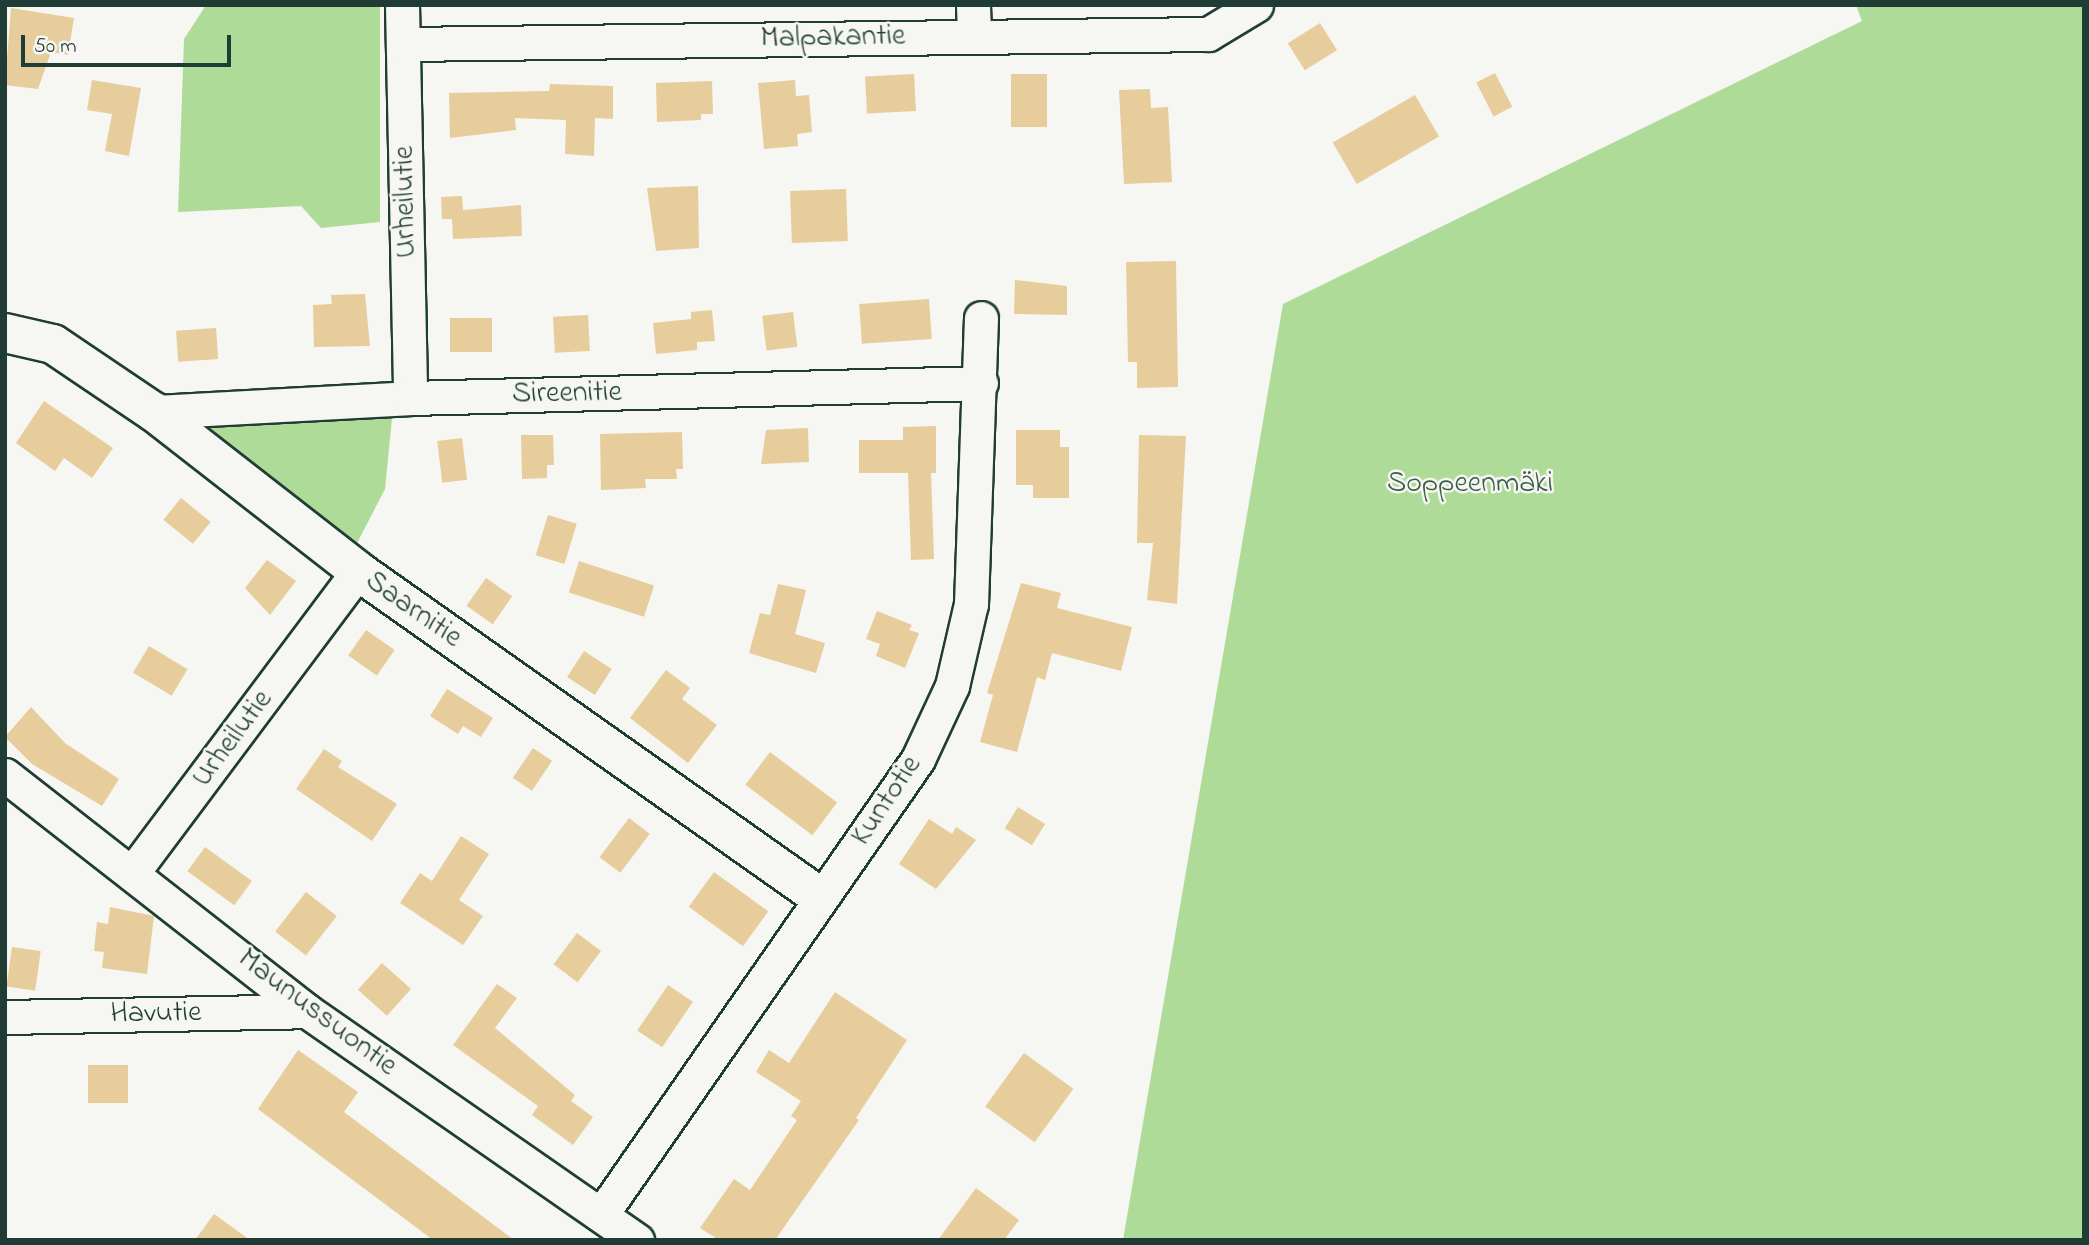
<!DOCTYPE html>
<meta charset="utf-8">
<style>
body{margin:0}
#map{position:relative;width:2089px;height:1245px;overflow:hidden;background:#f6f6f2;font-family:"Indie Flower",sans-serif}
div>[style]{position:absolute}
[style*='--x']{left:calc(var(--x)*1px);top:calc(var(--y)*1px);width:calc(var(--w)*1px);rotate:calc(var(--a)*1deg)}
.green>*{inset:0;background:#afdb99}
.building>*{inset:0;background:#e7cd9c;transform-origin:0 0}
.roads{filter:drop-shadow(2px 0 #1f3d34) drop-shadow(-2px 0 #1f3d34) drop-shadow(0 2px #1f3d34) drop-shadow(0 -2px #1f3d34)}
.street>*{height:33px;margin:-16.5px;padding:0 16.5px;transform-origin:16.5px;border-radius:16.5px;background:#f6f6f2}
.secondary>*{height:38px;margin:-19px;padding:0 19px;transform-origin:19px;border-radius:19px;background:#f6f6f2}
span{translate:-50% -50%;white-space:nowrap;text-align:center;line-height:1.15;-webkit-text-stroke:5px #f6f6f2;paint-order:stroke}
.street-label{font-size:30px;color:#1f3d34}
.park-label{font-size:30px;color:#3c5d48}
.frame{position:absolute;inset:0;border:7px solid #1f3d34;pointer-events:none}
.scale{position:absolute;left:21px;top:35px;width:210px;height:32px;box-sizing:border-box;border:4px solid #1f3d34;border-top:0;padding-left:9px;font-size:21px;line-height:24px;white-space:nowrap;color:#1f3d34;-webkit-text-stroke:5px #f6f6f2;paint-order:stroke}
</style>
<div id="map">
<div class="green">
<div style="clip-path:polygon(206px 5px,380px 5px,380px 222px,321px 228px,301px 206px,178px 212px,184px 39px)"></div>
<div style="clip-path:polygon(1856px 5px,2084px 5px,2084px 1240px,1123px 1240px,1283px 304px,1862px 21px)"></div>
<div style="clip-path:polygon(392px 418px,385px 489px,354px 549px,173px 426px)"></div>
</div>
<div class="building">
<div style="clip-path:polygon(11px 8px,74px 18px,68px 55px,51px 52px,38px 89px,5px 85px)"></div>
<div style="left:1320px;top:23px;width:32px;height:38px;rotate:58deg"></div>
<div style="left:1495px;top:73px;width:38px;height:21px;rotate:63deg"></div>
<div style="left:914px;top:74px;width:37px;height:49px;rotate:87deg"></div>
<div style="left:1011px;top:74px;width:36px;height:53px"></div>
<div style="clip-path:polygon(92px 80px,141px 88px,129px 156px,105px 151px,112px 114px,87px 110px)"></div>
<div style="clip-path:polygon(795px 80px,796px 96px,809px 95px,812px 132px,797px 134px,798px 146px,764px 149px,758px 83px)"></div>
<div style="clip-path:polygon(712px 81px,713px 114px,701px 114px,701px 120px,657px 122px,656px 83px)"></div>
<div style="clip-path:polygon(550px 84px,613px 86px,613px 119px,595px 118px,594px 156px,565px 154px,566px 120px,515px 118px,516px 130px,450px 138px,449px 93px,549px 91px)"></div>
<div style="clip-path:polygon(1150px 89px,1151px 108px,1168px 107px,1172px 182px,1124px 184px,1119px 90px)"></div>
<div style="left:1415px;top:95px;width:48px;height:95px;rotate:60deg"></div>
<div style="clip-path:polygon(698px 186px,699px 248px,656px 251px,647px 188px)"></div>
<div style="left:846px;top:189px;width:52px;height:56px;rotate:88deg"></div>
<div style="clip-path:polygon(462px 196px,463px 210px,521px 205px,522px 236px,453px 239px,452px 219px,442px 219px,441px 197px)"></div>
<div style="clip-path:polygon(1176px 261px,1178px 387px,1137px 388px,1137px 362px,1128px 362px,1126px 262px)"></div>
<div style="clip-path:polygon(1015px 280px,1067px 286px,1067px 315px,1014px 314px)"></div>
<div style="clip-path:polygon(365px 294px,370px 346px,314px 347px,313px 305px,332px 304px,331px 295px)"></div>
<div style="left:929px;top:299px;width:40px;height:70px;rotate:86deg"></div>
<div style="clip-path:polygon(712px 310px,715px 341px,697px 342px,697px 350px,656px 354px,653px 323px,691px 319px,691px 312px)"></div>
<div style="left:793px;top:312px;width:35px;height:31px;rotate:83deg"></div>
<div style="left:588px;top:315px;width:36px;height:35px;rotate:87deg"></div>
<div style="left:450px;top:318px;width:42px;height:34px"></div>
<div style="left:216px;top:328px;width:31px;height:40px;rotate:86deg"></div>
<div style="clip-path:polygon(44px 401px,113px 448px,92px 478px,64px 458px,55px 471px,16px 443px)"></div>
<div style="clip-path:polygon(936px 426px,936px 473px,931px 473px,934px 559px,911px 560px,908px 473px,859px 473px,859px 440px,903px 440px,903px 427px)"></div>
<div style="clip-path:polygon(808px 428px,809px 462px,761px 464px,766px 430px)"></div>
<div style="clip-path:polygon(1016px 430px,1060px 430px,1060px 447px,1069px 447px,1069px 498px,1033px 498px,1033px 485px,1016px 485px)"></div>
<div style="clip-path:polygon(682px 432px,683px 469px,676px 469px,677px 479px,645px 479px,646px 488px,601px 490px,600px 434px)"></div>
<div style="clip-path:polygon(521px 435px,553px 435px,554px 465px,547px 465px,547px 478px,522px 479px)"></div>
<div style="clip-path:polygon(1139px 435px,1186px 436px,1177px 604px,1147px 600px,1153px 543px,1137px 543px)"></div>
<div style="left:462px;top:438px;width:42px;height:25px;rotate:83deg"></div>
<div style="left:181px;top:498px;width:38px;height:28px;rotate:39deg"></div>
<div style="left:548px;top:515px;width:30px;height:42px;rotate:17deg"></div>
<div style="clip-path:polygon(267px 560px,296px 581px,270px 615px,245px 588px)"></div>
<div style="left:579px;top:561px;width:79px;height:33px;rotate:18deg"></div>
<div style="left:486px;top:578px;width:32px;height:34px;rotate:35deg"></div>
<div style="clip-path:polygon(1021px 583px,1061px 593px,1057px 608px,1132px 627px,1121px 671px,1052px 653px,1045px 680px,1037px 677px,1017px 752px,980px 742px,993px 695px,987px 693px)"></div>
<div style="clip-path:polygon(778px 584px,806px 590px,795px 634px,825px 643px,816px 673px,749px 653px,760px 613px,770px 615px)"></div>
<div style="clip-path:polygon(877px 611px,912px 625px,909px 630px,919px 633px,905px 668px,876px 656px,880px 644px,866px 639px)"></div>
<div style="left:366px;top:630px;width:35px;height:31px;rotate:35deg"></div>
<div style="left:149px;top:646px;width:45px;height:31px;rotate:31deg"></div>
<div style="left:584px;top:651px;width:33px;height:31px;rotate:33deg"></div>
<div style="clip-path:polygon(666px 670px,690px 688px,682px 699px,717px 725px,688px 763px,630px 718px)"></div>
<div style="clip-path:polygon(447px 689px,493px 718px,481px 737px,463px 726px,458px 734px,430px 716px)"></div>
<div style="clip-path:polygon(31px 707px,65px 743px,119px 779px,102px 806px,32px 764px,5px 737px)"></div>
<div style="left:533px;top:748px;width:23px;height:36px;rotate:34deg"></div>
<div style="clip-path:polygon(324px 749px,342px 761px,338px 767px,397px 804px,372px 841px,296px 789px)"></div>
<div style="left:770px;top:752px;width:84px;height:41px;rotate:37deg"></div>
<div style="left:1018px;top:807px;width:32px;height:25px;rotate:32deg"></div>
<div style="left:629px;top:818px;width:26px;height:49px;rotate:37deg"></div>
<div style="clip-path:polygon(929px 819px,952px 834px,956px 827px,976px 840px,936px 889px,899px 864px)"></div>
<div style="clip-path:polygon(461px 836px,489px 854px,459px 900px,483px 916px,463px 945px,400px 903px,420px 873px,432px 881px)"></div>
<div style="left:205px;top:847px;width:58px;height:30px;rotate:36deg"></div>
<div style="left:714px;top:872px;width:67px;height:43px;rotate:36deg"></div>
<div style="left:306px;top:892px;width:39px;height:50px;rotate:38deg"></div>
<div style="clip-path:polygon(110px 907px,154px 916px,147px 974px,102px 968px,104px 952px,94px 951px,97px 922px,108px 924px)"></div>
<div style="left:577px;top:933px;width:30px;height:39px;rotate:37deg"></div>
<div style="left:12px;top:947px;width:29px;height:40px;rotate:8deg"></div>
<div style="left:382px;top:963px;width:39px;height:36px;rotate:42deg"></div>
<div style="clip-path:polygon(497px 984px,517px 998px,495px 1028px,575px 1095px,571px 1101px,593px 1117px,573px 1145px,532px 1115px,538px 1106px,453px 1045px)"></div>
<div style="left:668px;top:985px;width:30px;height:55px;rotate:34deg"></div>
<div style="clip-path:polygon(835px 992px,907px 1040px,856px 1118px,859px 1120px,775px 1240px,719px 1240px,700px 1228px,734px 1179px,750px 1190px,797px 1120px,791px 1116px,801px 1101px,756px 1072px,769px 1050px,789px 1063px)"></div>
<div style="clip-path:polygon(298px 1050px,358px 1092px,344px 1112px,514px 1240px,433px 1240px,258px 1109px)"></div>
<div style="left:1024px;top:1053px;width:61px;height:66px;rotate:36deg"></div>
<div style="left:88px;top:1065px;width:40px;height:38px"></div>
<div style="clip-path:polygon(976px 1188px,1019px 1220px,1004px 1240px,938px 1240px)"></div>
<div style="clip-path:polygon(214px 1214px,250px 1240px,195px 1240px)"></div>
</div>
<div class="roads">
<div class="street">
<div style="--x:402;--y:5;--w:393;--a:88.8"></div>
<div style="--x:973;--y:5;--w:31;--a:88"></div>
<div style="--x:403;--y:44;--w:805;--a:-0.71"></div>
<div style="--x:1208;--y:34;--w:56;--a:-31.1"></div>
<div style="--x:154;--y:412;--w:256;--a:-3.1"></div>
<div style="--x:410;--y:398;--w:571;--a:-1.5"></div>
<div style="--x:5;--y:775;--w:383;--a:38"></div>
<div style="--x:307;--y:1011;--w:402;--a:34.8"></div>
<div style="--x:133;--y:872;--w:376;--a:-53.2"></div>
<div style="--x:5;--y:1017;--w:302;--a:-1.1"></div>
<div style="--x:601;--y:1215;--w:555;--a:-55.19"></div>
<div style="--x:918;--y:759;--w:81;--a:-65"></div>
<div style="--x:952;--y:686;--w:84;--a:-77"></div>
<div style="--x:971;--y:604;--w:286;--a:-88"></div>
</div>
<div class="secondary">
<div style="--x:5;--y:333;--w:49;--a:12.9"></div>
<div style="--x:53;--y:344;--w:122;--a:34"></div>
<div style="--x:154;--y:412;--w:259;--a:37.9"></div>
<div style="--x:358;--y:571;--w:565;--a:35.21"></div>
</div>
</div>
<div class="street-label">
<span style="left:833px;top:38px;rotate:-1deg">Malpakantie</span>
<span style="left:406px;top:202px;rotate:-91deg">Urheilutie</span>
<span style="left:567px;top:394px;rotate:-1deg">Sireenitie</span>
<span style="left:413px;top:610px;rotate:35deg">Saarnitie</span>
<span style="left:233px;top:739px;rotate:-53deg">Urheilutie</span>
<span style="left:887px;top:801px;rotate:-56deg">Kuntotie</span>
<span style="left:317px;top:1013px;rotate:37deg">Maunussuontie</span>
<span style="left:156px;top:1014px;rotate:-1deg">Havutie</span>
</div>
<div class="park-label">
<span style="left:1470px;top:484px">Soppeenmäki</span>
</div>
<div class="frame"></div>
<div class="scale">50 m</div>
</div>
